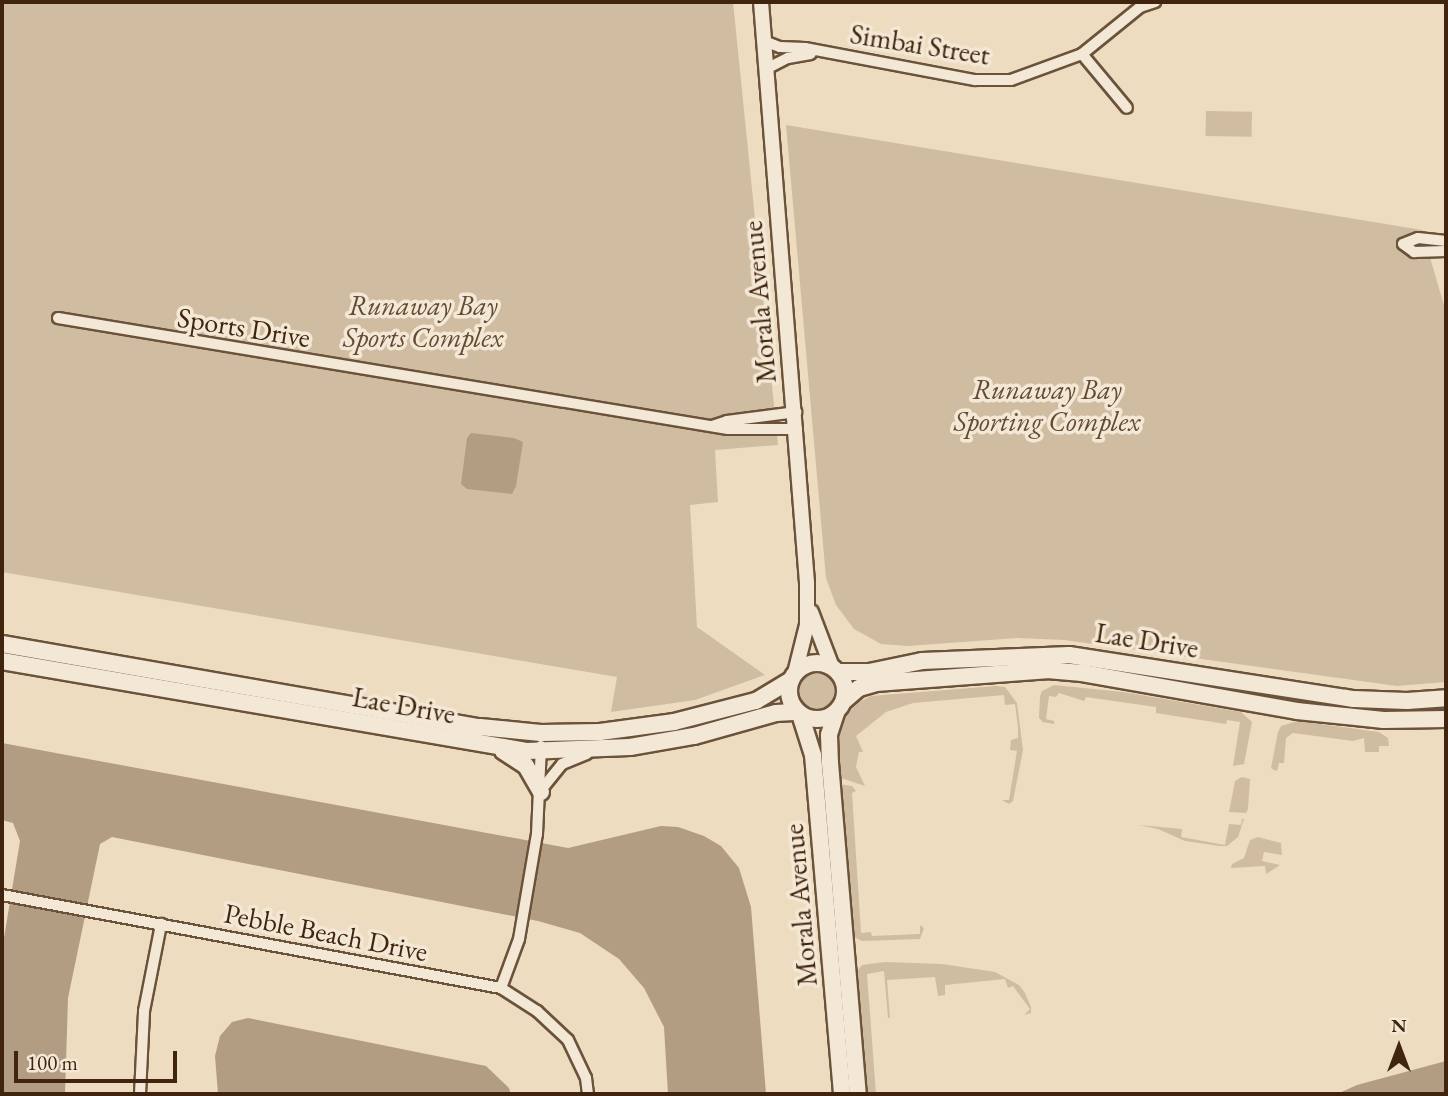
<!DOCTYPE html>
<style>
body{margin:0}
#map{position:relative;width:1448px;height:1096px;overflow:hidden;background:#eddcbf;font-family:"EB Garamond",serif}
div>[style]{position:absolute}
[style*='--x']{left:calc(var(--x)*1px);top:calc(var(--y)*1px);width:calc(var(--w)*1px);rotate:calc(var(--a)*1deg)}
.green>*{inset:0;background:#d0bda1;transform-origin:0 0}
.round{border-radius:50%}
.water>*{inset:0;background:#b29d83}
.roads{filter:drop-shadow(2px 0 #6b523a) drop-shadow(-2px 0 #6b523a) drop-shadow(0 2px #6b523a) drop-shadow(0 -2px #6b523a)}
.minor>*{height:10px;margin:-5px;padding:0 5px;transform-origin:5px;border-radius:5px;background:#f3e8d5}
.tertiary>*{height:14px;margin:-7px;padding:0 7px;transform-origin:7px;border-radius:7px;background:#f3e8d5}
.secondary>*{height:16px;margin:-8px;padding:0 8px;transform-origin:8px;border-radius:8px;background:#f3e8d5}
.secondary>.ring{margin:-8px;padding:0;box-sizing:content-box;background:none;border:16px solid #f3e8d5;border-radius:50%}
span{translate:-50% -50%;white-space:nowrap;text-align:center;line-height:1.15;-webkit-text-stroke:7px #f3e8d5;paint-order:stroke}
.street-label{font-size:28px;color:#40240e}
.park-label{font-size:28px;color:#644a33;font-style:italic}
.frame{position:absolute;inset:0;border:4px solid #40240e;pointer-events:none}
.north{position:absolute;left:1364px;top:1012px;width:70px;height:70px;-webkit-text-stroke:5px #f3e8d5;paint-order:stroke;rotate:0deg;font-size:19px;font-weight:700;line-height:28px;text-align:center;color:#40240e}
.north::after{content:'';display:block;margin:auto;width:24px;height:32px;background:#40240e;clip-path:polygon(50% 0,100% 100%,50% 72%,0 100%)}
.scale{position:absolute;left:14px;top:1051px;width:163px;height:32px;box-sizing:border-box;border:4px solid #40240e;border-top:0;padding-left:9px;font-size:21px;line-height:24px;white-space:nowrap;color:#40240e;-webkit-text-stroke:5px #f3e8d5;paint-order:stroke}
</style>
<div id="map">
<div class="green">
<div style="clip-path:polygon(2px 2px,733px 2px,778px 445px,715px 450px,718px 502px,690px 505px,697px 627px,765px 675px,695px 700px,611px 712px,617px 677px,2px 572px)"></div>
<div style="left:1206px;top:111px;width:46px;height:25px;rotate:1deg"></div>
<div style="clip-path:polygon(786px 125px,1422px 230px,1446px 312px,1446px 682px,1397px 686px,1064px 640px,1017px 638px,908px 646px,881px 644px,854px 629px,836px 605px,826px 578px)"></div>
<div class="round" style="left:798px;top:672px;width:40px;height:40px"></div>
<div style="clip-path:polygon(1054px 685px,1123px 692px,1241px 712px,1252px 722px,1244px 764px,1233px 766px,1240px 722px,1227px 720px,1226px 724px,1156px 713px,1156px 707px,1086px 697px,1084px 701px,1059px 693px,1056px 697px,1049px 696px,1046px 719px,1054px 721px,1054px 724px,1043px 722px,1039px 718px,1040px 696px,1042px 691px)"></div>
<div style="clip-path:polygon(996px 686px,1005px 687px,1017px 703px,1023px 750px,1013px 801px,1009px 804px,1002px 800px,1009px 800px,1017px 751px,1010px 750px,1011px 740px,1018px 738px,1018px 727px,1015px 704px,1005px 705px,1004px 695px,913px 703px,886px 712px,856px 736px,863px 752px,859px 752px,856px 767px,865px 786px,841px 778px,835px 755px,837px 729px,841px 720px,859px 702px,871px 696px)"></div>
<div style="clip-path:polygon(1298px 721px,1379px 732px,1388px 738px,1389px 746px,1379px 746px,1379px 752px,1365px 752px,1364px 738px,1353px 741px,1293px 733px,1286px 738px,1284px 763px,1279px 763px,1277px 771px,1274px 770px,1271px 768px,1278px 732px,1281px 726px)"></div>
<div style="clip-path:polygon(1242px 777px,1250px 779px,1248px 809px,1246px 813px,1229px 812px,1235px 781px)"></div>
<div style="clip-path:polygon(839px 784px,852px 786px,856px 791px,852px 793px,861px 933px,871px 932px,872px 936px,920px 934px,920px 925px,924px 928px,920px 939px,862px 941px,852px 936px)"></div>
<div style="clip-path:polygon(1242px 819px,1244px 819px,1238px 837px,1227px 846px,1220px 846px,1185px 841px,1158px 829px,1139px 825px,1182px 829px,1181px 837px,1225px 845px,1229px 824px,1241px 825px)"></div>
<div style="clip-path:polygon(1258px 837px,1281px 843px,1282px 855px,1264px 852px,1262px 861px,1280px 865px,1266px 874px,1265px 866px,1231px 868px,1232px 864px,1244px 858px,1250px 840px)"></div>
<div style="clip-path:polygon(885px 962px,942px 964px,995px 972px,1019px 985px,1025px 993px,1031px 1007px,1031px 1013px,1024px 1015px,1030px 1009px,1013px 986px,1008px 988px,1005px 979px,945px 985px,945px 995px,938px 996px,935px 977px,887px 980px,890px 1018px,888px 1018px,884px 971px,867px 974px,876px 1094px,864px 1094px,854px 975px,862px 965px)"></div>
</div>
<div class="water">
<div style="clip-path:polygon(471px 433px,514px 438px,523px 442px,516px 486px,512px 494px,467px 489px,461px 484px,467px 438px)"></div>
<div style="clip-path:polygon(2px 743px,568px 848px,661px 826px,678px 827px,704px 836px,721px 846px,739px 868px,751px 907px,766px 1094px,668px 1094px,664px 1027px,644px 988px,619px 959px,580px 933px,538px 921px,112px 837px,100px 844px,68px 998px,65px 1094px,2px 1094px,2px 950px,20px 841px,13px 823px,2px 820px)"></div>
<div style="clip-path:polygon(248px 1018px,486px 1066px,509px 1088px,511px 1094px,218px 1094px,215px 1056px,220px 1036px,232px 1022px)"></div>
<div style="clip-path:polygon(1446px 1061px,1446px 1094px,1337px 1094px,1357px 1085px)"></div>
</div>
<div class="roads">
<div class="minor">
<div style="--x:764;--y:41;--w:17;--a:21"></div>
<div style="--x:780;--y:47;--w:25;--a:2"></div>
<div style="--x:805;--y:48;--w:173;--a:10.7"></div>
<div style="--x:975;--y:80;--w:36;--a:0"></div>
<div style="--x:1011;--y:80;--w:76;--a:-20.1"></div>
<div style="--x:1082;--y:54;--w:75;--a:-39"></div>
<div style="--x:1140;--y:7;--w:16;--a:-18"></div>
<div style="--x:1082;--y:54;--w:70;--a:50.2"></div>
<div style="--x:766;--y:69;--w:25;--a:-27"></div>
<div style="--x:788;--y:58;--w:23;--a:-10"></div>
<div style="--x:1446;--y:241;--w:28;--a:-174"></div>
<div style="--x:1418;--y:238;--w:16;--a:158"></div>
<div style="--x:1403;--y:244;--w:14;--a:36"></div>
<div style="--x:1414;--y:252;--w:32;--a:-2"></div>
<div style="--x:58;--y:318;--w:679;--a:9.41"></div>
<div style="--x:728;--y:429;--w:69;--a:0"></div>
<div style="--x:712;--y:426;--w:16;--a:-18"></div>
<div style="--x:727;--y:421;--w:70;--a:-7.4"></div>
<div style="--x:541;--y:790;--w:33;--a:-51"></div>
<div style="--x:562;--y:764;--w:27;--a:-22"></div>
<div style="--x:2;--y:895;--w:508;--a:10.56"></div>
<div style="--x:501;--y:988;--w:43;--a:32.6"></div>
<div style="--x:537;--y:1011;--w:42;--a:43.1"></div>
<div style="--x:568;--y:1040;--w:42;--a:64.7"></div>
<div style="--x:586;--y:1078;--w:16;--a:83"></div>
<div style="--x:501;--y:988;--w:52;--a:-69.8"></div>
<div style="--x:519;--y:939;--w:107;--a:-80.3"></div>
<div style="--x:537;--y:834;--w:88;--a:-87.4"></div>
<div style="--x:140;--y:1094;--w:83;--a:-87.2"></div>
<div style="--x:144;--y:1011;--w:89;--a:-78.9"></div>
</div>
<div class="tertiary">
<div style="--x:761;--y:2;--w:583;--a:85.47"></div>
<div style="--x:807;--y:583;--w:42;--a:90"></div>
<div style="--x:807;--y:625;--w:49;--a:104"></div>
<div style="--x:811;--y:612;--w:59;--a:69.1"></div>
</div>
<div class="secondary">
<div style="--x:2;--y:644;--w:485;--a:9.9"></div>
<div style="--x:480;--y:727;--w:61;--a:5.6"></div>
<div style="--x:541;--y:733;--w:59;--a:-1"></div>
<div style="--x:600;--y:732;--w:75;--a:-7.7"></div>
<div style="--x:674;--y:722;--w:85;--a:-14.4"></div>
<div style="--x:756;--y:701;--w:41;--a:-31"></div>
<div style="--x:2;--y:661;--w:533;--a:9.73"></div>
<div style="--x:527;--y:751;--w:103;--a:-2.2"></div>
<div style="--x:630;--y:747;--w:65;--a:-9.8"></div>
<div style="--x:694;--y:736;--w:85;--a:-15.7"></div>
<div style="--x:776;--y:713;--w:22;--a:-3"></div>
<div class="ring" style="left:789px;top:663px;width:40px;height:40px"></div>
<div style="--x:838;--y:672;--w:31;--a:0"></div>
<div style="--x:869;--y:672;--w:54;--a:-11.7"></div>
<div style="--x:922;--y:661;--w:147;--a:-2.3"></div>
<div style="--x:1069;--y:655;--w:288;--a:8.8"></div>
<div style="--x:1354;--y:699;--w:53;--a:2.2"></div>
<div style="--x:1407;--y:701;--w:39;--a:-4"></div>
<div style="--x:845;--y:700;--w:18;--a:-41"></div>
<div style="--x:859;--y:688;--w:18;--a:-16"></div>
<div style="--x:876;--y:683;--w:171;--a:-4.3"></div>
<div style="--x:1047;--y:670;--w:35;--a:5"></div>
<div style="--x:1082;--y:673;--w:218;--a:10"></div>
<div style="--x:1297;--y:711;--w:87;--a:5.9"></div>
<div style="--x:1384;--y:720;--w:62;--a:-0.9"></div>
<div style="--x:836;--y:713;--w:23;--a:108"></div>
<div style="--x:829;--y:735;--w:28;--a:88"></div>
<div style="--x:830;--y:763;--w:332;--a:85.2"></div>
<div style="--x:800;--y:714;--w:43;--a:72.4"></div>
<div style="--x:813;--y:755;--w:340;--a:85.1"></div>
<div style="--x:503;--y:751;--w:27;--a:33"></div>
<div style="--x:526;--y:766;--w:30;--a:60"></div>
</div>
</div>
<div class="street-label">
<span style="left:920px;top:44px;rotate:9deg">Simbai Street</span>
<span style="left:759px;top:302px;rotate:-95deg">Morala Avenue</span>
<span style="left:244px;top:327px;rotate:9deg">Sports Drive</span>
<span style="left:1147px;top:640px;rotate:9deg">Lae Drive</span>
<span style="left:404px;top:705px;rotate:10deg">Lae Drive</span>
<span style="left:800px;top:905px;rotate:-95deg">Morala Avenue</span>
<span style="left:326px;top:932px;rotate:11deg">Pebble Beach Drive</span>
</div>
<div class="park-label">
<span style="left:423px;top:321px">Runaway Bay<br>Sports Complex</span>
<span style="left:1047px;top:405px">Runaway Bay<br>Sporting Complex</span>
</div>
<div class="frame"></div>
<div class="north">N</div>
<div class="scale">100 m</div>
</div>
